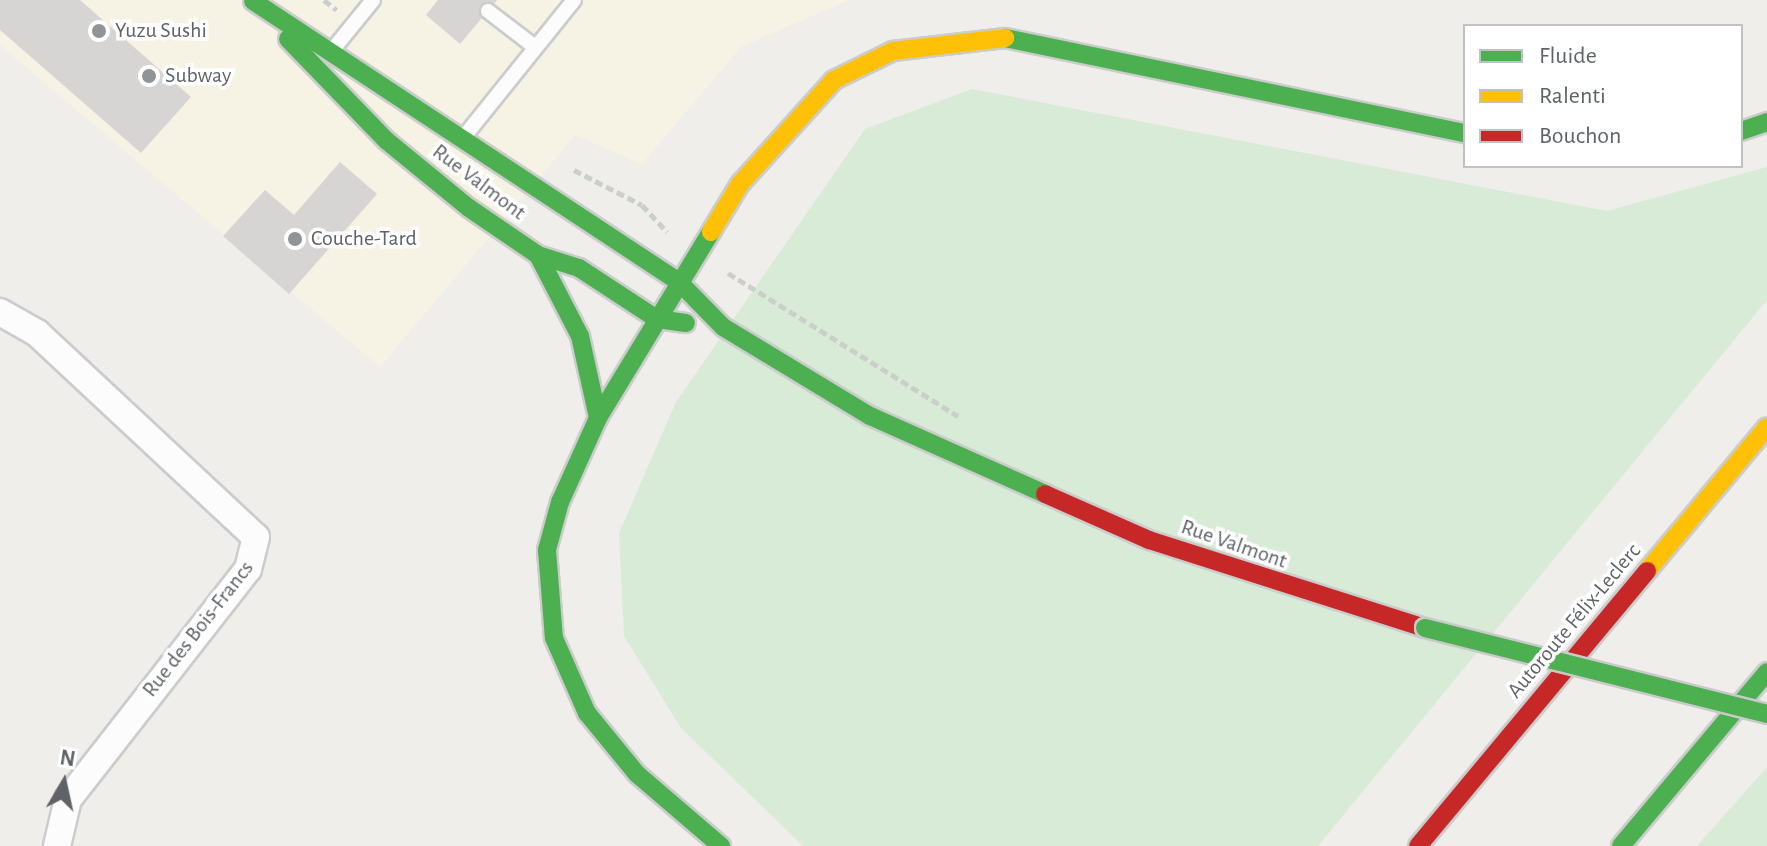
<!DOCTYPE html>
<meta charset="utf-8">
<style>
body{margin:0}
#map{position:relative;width:1767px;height:846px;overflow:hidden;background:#efeeea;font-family:"Alegreya Sans",sans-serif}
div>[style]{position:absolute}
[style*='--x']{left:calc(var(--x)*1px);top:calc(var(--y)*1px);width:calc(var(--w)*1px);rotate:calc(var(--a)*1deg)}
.commercial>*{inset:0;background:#f7f3e4}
.green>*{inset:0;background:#d8ebd6}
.building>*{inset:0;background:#d6d5d3}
.path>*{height:5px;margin-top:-2.5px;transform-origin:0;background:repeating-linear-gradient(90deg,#cacfcc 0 8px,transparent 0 12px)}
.roads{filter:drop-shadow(2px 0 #cbcccc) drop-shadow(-2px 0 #cbcccc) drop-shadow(0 2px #cbcccc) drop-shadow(0 -2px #cbcccc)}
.lane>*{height:14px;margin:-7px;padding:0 7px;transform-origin:7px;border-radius:7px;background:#fdfcfc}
.street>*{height:26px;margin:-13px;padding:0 13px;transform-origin:13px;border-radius:13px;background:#fdfcfc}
.fast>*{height:18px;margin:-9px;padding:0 9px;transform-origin:9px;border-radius:9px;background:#4caf50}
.slow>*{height:18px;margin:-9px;padding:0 9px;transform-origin:9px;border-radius:9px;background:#ffc107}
.jam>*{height:18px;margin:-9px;padding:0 9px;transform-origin:9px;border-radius:9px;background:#c62828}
.bridges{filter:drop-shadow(2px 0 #cacacb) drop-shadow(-2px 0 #cacacb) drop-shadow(0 2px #cacacb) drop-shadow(0 -2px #cacacb)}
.fast-bridge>*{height:18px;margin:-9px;padding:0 9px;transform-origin:9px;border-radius:9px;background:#4caf50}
.dots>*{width:22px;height:22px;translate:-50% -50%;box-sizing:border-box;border:4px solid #fff;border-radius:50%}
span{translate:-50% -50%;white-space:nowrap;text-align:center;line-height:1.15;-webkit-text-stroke:7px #fff;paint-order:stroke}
.poi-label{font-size:22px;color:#5f6368}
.left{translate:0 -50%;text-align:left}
.street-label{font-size:22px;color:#5f6368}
.legend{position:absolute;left:1463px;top:24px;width:280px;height:144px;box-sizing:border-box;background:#fff;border:2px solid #bfc1c3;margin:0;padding:10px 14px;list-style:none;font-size:24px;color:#5f6368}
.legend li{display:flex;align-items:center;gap:16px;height:40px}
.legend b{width:40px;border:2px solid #bfc1c3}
.north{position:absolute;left:24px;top:742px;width:80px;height:80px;-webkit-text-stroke:6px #fff;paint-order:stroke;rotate:9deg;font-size:22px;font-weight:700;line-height:32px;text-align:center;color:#5f6368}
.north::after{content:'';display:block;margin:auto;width:28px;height:36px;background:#5f6368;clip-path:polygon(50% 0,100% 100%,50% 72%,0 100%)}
</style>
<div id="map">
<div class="commercial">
<div style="clip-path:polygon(0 0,849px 0,741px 47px,642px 164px,575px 135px,380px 367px,0 45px)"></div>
</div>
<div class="green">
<div style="clip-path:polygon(972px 89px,1607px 211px,1767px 167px,1767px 300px,1318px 846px,803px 846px,681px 728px,624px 636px,619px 533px,676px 402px,865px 129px)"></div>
<div style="clip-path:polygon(1767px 767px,1767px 846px,1697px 846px)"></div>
</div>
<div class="building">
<div style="clip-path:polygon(0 0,80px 0,191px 97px,141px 153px,0 30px)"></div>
<div style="clip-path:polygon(438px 0,497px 0,460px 44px,426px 15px)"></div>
<div style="clip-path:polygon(340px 162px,377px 194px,289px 294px,223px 236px,265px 190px,294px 215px)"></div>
</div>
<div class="path">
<div style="--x:324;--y:0;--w:16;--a:38"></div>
<div style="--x:574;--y:170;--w:76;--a:27.2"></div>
<div style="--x:642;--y:205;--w:37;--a:47"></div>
<div style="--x:728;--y:273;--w:271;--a:31.9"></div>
</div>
<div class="roads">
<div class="lane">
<div style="--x:488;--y:11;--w:59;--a:37.5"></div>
<div style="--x:330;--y:53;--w:68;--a:-50.9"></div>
<div style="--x:463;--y:138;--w:177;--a:-51.2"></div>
</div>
<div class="street">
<div style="--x:0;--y:312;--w:43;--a:29.6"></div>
<div style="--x:37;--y:333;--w:299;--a:43"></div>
<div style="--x:256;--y:537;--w:33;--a:104"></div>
<div style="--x:248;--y:569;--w:292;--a:128"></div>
<div style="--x:68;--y:799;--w:48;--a:103.2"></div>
</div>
<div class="fast">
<div style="--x:253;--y:1;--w:510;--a:33.41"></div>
<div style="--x:679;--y:282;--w:63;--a:45.6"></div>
<div style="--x:723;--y:327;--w:172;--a:31.2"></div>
<div style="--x:870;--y:416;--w:192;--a:24"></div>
<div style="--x:1005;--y:38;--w:470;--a:11.7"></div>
<div style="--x:288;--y:39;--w:142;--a:45.9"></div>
<div style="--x:387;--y:141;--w:106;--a:39.3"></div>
<div style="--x:469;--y:208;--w:83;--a:34.3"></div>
<div style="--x:538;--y:255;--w:43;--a:17.6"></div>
<div style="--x:579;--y:268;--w:93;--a:33.2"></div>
<div style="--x:657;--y:319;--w:29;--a:8"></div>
<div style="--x:1741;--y:131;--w:28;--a:-19"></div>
<div style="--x:711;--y:232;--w:218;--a:121.3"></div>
<div style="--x:598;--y:418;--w:92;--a:114.3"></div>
<div style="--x:560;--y:502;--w:50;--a:105.2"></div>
<div style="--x:547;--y:550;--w:88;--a:85.5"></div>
<div style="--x:554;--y:638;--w:82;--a:66.3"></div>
<div style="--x:587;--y:713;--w:79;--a:50.7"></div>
<div style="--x:637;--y:774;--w:111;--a:40.6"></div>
<div style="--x:538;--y:255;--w:91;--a:62.6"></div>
<div style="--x:580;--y:336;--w:84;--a:77.6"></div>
<div style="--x:1621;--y:846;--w:227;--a:-50"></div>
</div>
<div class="slow">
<div style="--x:711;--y:232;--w:56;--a:-58.9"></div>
<div style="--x:740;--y:184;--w:140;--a:-47.9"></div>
<div style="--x:834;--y:80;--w:66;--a:-26.2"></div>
<div style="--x:893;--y:51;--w:113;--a:-6.6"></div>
<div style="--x:1647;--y:571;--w:187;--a:-50.2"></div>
</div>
<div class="jam">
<div style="--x:1045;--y:494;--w:114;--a:23.9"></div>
<div style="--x:1149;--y:540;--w:290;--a:17.7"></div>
<div style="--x:1418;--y:846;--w:358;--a:-50.2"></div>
</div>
</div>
<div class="bridges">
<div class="fast-bridge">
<div style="--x:1425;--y:628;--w:353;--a:14.1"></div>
</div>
</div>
<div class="dots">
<div style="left:99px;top:31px;background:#919496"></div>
<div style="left:149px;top:76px;background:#919496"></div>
<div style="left:295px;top:239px;background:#919496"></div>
</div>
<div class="poi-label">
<span class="left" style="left:115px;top:31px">Yuzu Sushi</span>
<span class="left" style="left:165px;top:76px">Subway</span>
<span class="left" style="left:311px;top:239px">Couche-Tard</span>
</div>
<div class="street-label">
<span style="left:479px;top:182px;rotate:37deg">Rue Valmont</span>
<span style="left:1234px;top:544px;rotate:19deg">Rue Valmont</span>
<span style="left:1574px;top:621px;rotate:-50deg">Autoroute Félix-Leclerc</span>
<span style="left:198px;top:629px;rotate:-52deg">Rue des Bois-Francs</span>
</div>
<ul class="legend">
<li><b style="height:10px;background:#4caf50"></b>Fluide</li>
<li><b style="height:10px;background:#ffc107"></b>Ralenti</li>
<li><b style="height:10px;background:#c62828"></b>Bouchon</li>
</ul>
<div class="north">N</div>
</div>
